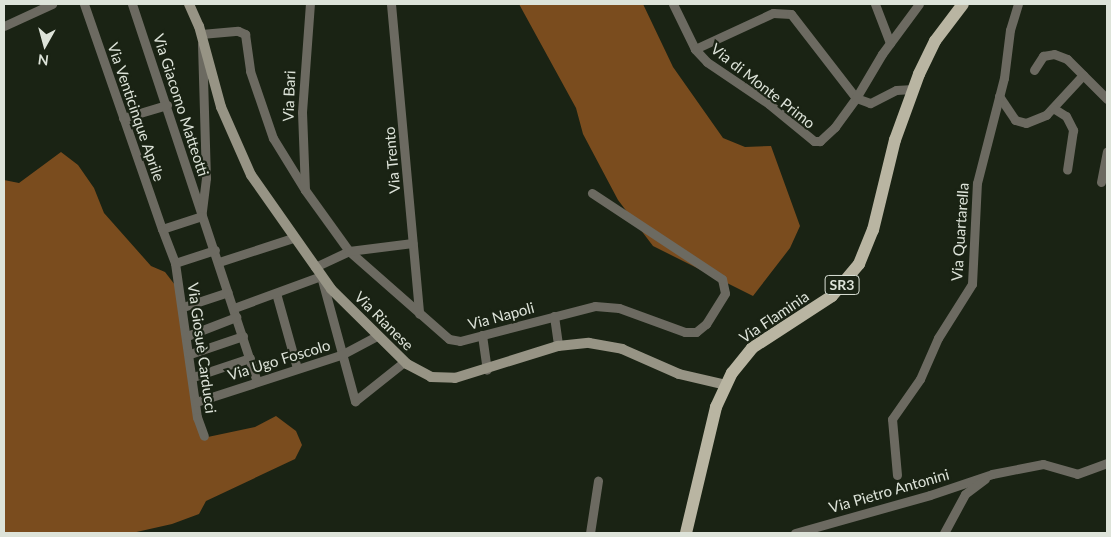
<!DOCTYPE html>
<meta charset="utf-8">
<style>
body{margin:0}
#map{position:relative;width:1111px;height:537px;overflow:hidden;background:#1a2314;font-family:Lato,sans-serif}
div>[style]{position:absolute}
[style*='--x']{left:calc(var(--x)*1px);top:calc(var(--y)*1px);width:calc(var(--w)*1px);rotate:calc(var(--a)*1deg)}
.forest>*{inset:0;background:#7a4c1e}
.minor>*{height:9px;margin:-4.5px;padding:0 4.5px;transform-origin:4.5px;border-radius:4.5px;background:#6c6a61}
.secondary>*{height:10px;margin:-5px;padding:0 5px;transform-origin:5px;border-radius:5px;background:#979485}
.primary>*{height:12px;margin:-6px;padding:0 6px;transform-origin:6px;border-radius:6px;background:#b9b5a2}
span{translate:-50% -50%;white-space:nowrap;text-align:center;line-height:1.15;-webkit-text-stroke:4.5px #1a2314;paint-order:stroke}
.shield-label span{padding:1px 4px;background:#1a2314;border:1px solid;border-radius:4px;-webkit-text-stroke-width:0}
.shield-label{font-size:14px;color:#dde3d9;font-weight:700}
.street-label{font-size:15px;color:#dde3d9}
.frame{position:absolute;inset:0;border:5px solid #dde3d9;pointer-events:none}
.north{position:absolute;left:20px;top:20px;width:50px;height:50px;-webkit-text-stroke:4px #1a2314;paint-order:stroke;rotate:187deg;font-size:14px;font-weight:700;line-height:20px;text-align:center;color:#dde3d9}
.north::after{content:'';display:block;margin:auto;width:18px;height:22px;background:#dde3d9;clip-path:polygon(50% 0,100% 100%,50% 72%,0 100%)}
</style>
<div id="map">
<div class="forest">
<div style="clip-path:polygon(519px 4px,643px 4px,673px 67px,723px 138px,745px 147px,771px 146px,800px 226px,790px 248px,753px 296px,653px 246px,618px 200px,583px 134px,576px 108px)"></div>
<div style="clip-path:polygon(61px 152px,78px 165px,94px 188px,104px 213px,151px 266px,165px 272px,175px 285px,203px 438px,255px 427px,276px 416px,296px 431px,302px 445px,295px 459px,206px 501px,199px 514px,172px 524px,132px 533px,4px 533px,4px 180px,19px 183px)"></div>
</div>
<div class="minor">
<div style="--x:84;--y:4;--w:238;--a:70.9"></div>
<div style="--x:132;--y:4;--w:397;--a:71.7"></div>
<div style="--x:391;--y:4;--w:311;--a:84.8"></div>
<div style="--x:673;--y:4;--w:50;--a:63.9"></div>
<div style="--x:695;--y:49;--w:86;--a:-24.8"></div>
<div style="--x:773;--y:13;--w:18;--a:3"></div>
<div style="--x:791;--y:14;--w:106;--a:52.3"></div>
<div style="--x:856;--y:98;--w:36;--a:126"></div>
<div style="--x:835;--y:127;--w:21;--a:137"></div>
<div style="--x:820;--y:141;--w:6;--a:180"></div>
<div style="--x:814;--y:141;--w:58;--a:-140.6"></div>
<div style="--x:769;--y:104;--w:75;--a:-145.9"></div>
<div style="--x:707;--y:62;--w:18;--a:-133"></div>
<div style="--x:875;--y:4;--w:42;--a:69"></div>
<div style="--x:4;--y:26;--w:53;--a:-24.6"></div>
<div style="--x:201;--y:34;--w:37;--a:-5"></div>
<div style="--x:238;--y:31;--w:8;--a:23"></div>
<div style="--x:245;--y:34;--w:37;--a:82"></div>
<div style="--x:250;--y:71;--w:71;--a:71.1"></div>
<div style="--x:273;--y:138;--w:61;--a:58.4"></div>
<div style="--x:305;--y:190;--w:75;--a:54.2"></div>
<div style="--x:349;--y:251;--w:133;--a:41.3"></div>
<div style="--x:449;--y:339;--w:11;--a:10"></div>
<div style="--x:460;--y:341;--w:139;--a:-14.5"></div>
<div style="--x:595;--y:306;--w:24;--a:5"></div>
<div style="--x:619;--y:308;--w:70;--a:20"></div>
<div style="--x:685;--y:332;--w:11;--a:0"></div>
<div style="--x:696;--y:332;--w:13;--a:-39"></div>
<div style="--x:706;--y:324;--w:36;--a:-58"></div>
<div style="--x:725;--y:293;--w:14;--a:-102"></div>
<div style="--x:722;--y:279;--w:156;--a:-146.5"></div>
<div style="--x:202;--y:44;--w:134;--a:88.3"></div>
<div style="--x:206;--y:178;--w:35;--a:97"></div>
<div style="--x:1034;--y:70;--w:17;--a:-57"></div>
<div style="--x:1043;--y:56;--w:11;--a:-10"></div>
<div style="--x:1054;--y:54;--w:14;--a:21"></div>
<div style="--x:1067;--y:59;--w:23;--a:45"></div>
<div style="--x:913;--y:89;--w:17;--a:177"></div>
<div style="--x:896;--y:90;--w:29;--a:153"></div>
<div style="--x:870;--y:103;--w:15;--a:-160"></div>
<div style="--x:856;--y:98;--w:51;--a:-59.4"></div>
<div style="--x:882;--y:54;--w:62;--a:-53.5"></div>
<div style="--x:999;--y:96;--w:29;--a:56"></div>
<div style="--x:1015;--y:120;--w:11;--a:15"></div>
<div style="--x:1026;--y:123;--w:22;--a:-22"></div>
<div style="--x:1046;--y:115;--w:54;--a:-47.2"></div>
<div style="--x:1083;--y:75;--w:34;--a:45"></div>
<div style="--x:1053;--y:108;--w:15;--a:32"></div>
<div style="--x:1066;--y:116;--w:16;--a:63"></div>
<div style="--x:1073;--y:130;--w:40;--a:98.5"></div>
<div style="--x:123;--y:118;--w:46;--a:-16.5"></div>
<div style="--x:1101;--y:182;--w:31;--a:-79"></div>
<div style="--x:305;--y:190;--w:78;--a:-92.2"></div>
<div style="--x:302;--y:112;--w:108;--a:-85.8"></div>
<div style="--x:202;--y:216;--w:42;--a:162"></div>
<div style="--x:162;--y:229;--w:36;--a:69"></div>
<div style="--x:175;--y:263;--w:42;--a:-18"></div>
<div style="--x:219;--y:262;--w:78;--a:-18"></div>
<div style="--x:175;--y:263;--w:156;--a:81.9"></div>
<div style="--x:197;--y:417;--w:20;--a:70"></div>
<div style="--x:315;--y:267;--w:38;--a:-25"></div>
<div style="--x:349;--y:251;--w:64;--a:-7.1"></div>
<div style="--x:276;--y:293;--w:78;--a:74.4"></div>
<div style="--x:183;--y:307;--w:47;--a:-18.4"></div>
<div style="--x:234;--y:308;--w:93;--a:-20.2"></div>
<div style="--x:321;--y:276;--w:130;--a:74.8"></div>
<div style="--x:355;--y:401;--w:63;--a:-38.5"></div>
<div style="--x:554;--y:316;--w:30;--a:82"></div>
<div style="--x:482;--y:335;--w:35;--a:82"></div>
<div style="--x:187;--y:336;--w:53;--a:-21.2"></div>
<div style="--x:190;--y:354;--w:56;--a:-18.8"></div>
<div style="--x:193;--y:377;--w:60;--a:-18.4"></div>
<div style="--x:196;--y:402;--w:152;--a:-18"></div>
<div style="--x:341;--y:355;--w:40;--a:-28"></div>
<div style="--x:897;--y:475;--w:56;--a:-95.1"></div>
<div style="--x:892;--y:419;--w:49;--a:-55"></div>
<div style="--x:920;--y:379;--w:45;--a:-66.3"></div>
<div style="--x:938;--y:338;--w:64;--a:-57.8"></div>
<div style="--x:972;--y:284;--w:101;--a:-87.2"></div>
<div style="--x:977;--y:183;--w:108;--a:-75.6"></div>
<div style="--x:1004;--y:78;--w:48;--a:-82.9"></div>
<div style="--x:1010;--y:30;--w:27;--a:-73"></div>
<div style="--x:590;--y:533;--w:53;--a:-81.3"></div>
<div style="--x:795;--y:533;--w:140;--a:-15.7"></div>
<div style="--x:930;--y:495;--w:65;--a:-18.7"></div>
<div style="--x:992;--y:474;--w:52;--a:-11.1"></div>
<div style="--x:1043;--y:464;--w:35;--a:16"></div>
<div style="--x:1077;--y:474;--w:32;--a:-20"></div>
<div style="--x:944;--y:533;--w:44;--a:-61.7"></div>
<div style="--x:965;--y:494;--w:25;--a:-37"></div>
</div>
<div class="secondary">
<div style="--x:189;--y:4;--w:24;--a:66"></div>
<div style="--x:199;--y:26;--w:84;--a:74.8"></div>
<div style="--x:221;--y:107;--w:74;--a:66.2"></div>
<div style="--x:251;--y:175;--w:139;--a:54.9"></div>
<div style="--x:331;--y:289;--w:107;--a:44.6"></div>
<div style="--x:407;--y:364;--w:27;--a:28"></div>
<div style="--x:431;--y:377;--w:24;--a:2"></div>
<div style="--x:455;--y:378;--w:108;--a:-17.3"></div>
<div style="--x:558;--y:346;--w:31;--a:-6"></div>
<div style="--x:589;--y:343;--w:34;--a:10"></div>
<div style="--x:622;--y:349;--w:62;--a:23.7"></div>
<div style="--x:679;--y:374;--w:48;--a:13.2"></div>
</div>
<div class="primary">
<div style="--x:686;--y:533;--w:130;--a:-76.6"></div>
<div style="--x:716;--y:407;--w:38;--a:-65"></div>
<div style="--x:732;--y:373;--w:32;--a:-51"></div>
<div style="--x:752;--y:348;--w:95;--a:-33"></div>
<div style="--x:832;--y:296;--w:42;--a:-49.8"></div>
<div style="--x:859;--y:264;--w:37;--a:-68"></div>
<div style="--x:873;--y:230;--w:93;--a:-76.3"></div>
<div style="--x:895;--y:140;--w:70;--a:-70"></div>
<div style="--x:919;--y:74;--w:37;--a:-64"></div>
<div style="--x:935;--y:41;--w:46;--a:-52.9"></div>
</div>
<div class="shield-label">
<span style="left:842px;top:285px">SR3</span>
</div>
<div class="street-label">
<span style="left:763px;top:86px;rotate:38deg">Via di Monte Primo</span>
<span style="left:289px;top:96px;rotate:-88deg">Via Bari</span>
<span style="left:181px;top:105px;rotate:72deg">Via Giacomo Matteotti</span>
<span style="left:136px;top:112px;rotate:71deg">Via Venticinque Aprile</span>
<span style="left:392px;top:160px;rotate:-95deg">Via Trento</span>
<span style="left:960px;top:232px;rotate:-86deg">Via Quartarella</span>
<span style="left:501px;top:316px;rotate:-15deg">Via Napoli</span>
<span style="left:774px;top:317px;rotate:-34deg">Via Flaminia</span>
<span style="left:384px;top:321px;rotate:45deg">Via Rianese</span>
<span style="left:202px;top:348px;rotate:82deg">Via Giosuè Carducci</span>
<span style="left:279px;top:360px;rotate:-17deg">Via Ugo Foscolo</span>
<span style="left:889px;top:491px;rotate:-16deg">Via Pietro Antonini</span>
</div>
<div class="frame"></div>
<div class="north">N</div>
</div>
